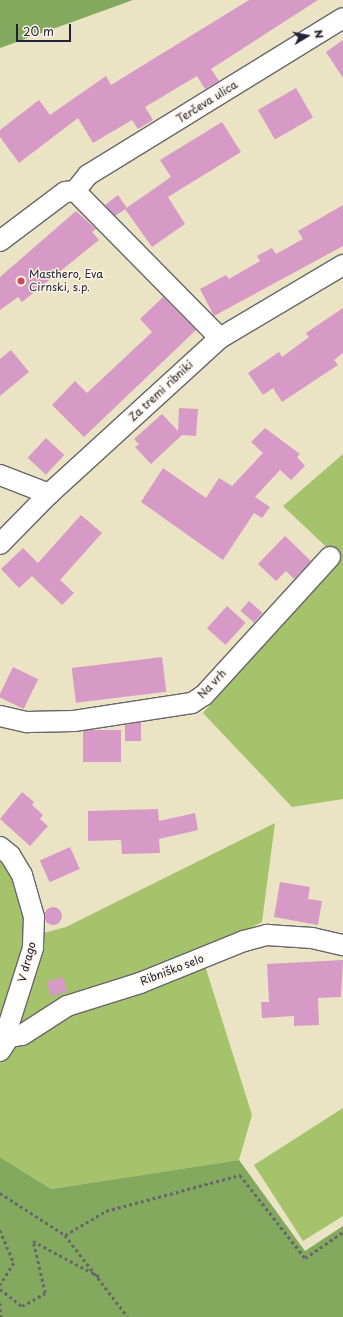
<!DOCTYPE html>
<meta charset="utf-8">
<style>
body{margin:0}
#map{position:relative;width:343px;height:1317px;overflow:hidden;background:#ebe4c4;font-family:"Playpen Sans",sans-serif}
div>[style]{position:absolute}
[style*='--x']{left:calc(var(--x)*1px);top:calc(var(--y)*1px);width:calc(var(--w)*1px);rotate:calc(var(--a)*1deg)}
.green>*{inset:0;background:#a4c36a}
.forest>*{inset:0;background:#83a95e}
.building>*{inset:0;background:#d79ac6;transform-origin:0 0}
.round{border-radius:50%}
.path>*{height:2.5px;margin-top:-1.25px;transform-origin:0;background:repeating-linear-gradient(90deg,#68666b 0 3px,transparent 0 6px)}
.roads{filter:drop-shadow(1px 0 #68666b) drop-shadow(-1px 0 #68666b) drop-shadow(0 1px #68666b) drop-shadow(0 -1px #68666b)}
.street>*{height:20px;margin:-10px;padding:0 10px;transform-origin:10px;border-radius:10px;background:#fff}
.dots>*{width:11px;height:11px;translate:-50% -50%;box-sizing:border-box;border:2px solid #fcf5e5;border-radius:50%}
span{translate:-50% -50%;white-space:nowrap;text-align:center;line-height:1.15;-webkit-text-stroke:3px #fcf5e5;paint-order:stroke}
.street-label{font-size:11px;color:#22223b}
.poi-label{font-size:11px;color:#22223b}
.left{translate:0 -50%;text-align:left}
.north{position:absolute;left:287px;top:16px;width:40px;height:40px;-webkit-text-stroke:3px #fcf5e5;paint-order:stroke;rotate:80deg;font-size:11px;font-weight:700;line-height:16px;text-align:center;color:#22223b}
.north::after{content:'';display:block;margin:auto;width:14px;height:18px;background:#22223b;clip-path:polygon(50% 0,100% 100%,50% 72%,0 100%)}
.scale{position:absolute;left:16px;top:24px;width:55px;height:18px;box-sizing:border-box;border:2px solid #22223b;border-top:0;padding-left:5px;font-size:12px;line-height:14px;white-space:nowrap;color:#22223b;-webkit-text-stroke:3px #fcf5e5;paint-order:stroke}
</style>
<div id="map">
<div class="green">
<div style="clip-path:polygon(343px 454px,343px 799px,292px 807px,203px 713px,338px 558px,283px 506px)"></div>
<div style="clip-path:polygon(275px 823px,262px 922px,201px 953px,252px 1115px,239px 1160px,51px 1189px,0 1157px,0 856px,16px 880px,29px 937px,66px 927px)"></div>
<div style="clip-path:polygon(343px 1108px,343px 1216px,303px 1241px,254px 1165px)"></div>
</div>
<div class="forest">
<div style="clip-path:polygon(0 0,133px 0,0 48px)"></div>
<div style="clip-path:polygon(0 1157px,51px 1189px,239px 1160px,305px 1251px,343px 1226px,343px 1317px,0 1317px)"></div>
</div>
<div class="building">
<div style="clip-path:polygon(249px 0,318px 0,211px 69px,219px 81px,205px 89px,197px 76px,145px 107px,153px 120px,138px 129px,132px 120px,93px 143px,78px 118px,19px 163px,0 137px,0 130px,39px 100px,50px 115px,106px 76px,111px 85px)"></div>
<div style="clip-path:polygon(343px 40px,343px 78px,326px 52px)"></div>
<div style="left:296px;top:88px;width:34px;height:44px;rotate:60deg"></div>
<div style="clip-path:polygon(222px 122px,241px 152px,168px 197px,185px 224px,152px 247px,125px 209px,171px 177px,160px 160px)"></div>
<div style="clip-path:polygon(118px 195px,127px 208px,115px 216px,105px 205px)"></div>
<div style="clip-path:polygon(343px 205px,343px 246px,214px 316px,200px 289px,226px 275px,229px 279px,260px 261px,257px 256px,272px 248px,276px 254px,303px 239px,298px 231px)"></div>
<div style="clip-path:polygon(76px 211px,96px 229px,92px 232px,99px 240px,22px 302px,18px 297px,0 310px,0 277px)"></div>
<div style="clip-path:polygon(163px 297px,196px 330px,84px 437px,52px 405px,75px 381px,87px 393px,152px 332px,140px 319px)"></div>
<div style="clip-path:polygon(343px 308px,343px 353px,334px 360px,338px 365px,282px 402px,273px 388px,263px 395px,248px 373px,279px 352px,282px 357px,309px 337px,306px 333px)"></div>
<div style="clip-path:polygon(11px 350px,29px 372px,0 396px,0 359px)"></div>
<div style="clip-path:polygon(179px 408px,198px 409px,196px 436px,182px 435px,151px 464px,135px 447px,139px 444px,134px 439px,162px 414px,178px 431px)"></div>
<div style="clip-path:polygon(265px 428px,300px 454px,297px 457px,305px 466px,291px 480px,280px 470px,255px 497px,270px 507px,262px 518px,254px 513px,223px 560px,141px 502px,163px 468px,206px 498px,219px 478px,232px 486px,263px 453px,251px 442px)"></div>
<div style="left:46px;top:438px;width:25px;height:27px;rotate:43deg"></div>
<div style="clip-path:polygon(81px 515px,102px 533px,60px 580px,74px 593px,62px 605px,32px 576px,19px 588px,1px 569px,23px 548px,38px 563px)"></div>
<div style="clip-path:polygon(285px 536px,311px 561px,294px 579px,286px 571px,276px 581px,258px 564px)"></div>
<div style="left:249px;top:601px;width:18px;height:13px;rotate:41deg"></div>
<div style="left:227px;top:606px;width:25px;height:30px;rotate:42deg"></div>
<div style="left:162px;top:657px;width:35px;height:91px;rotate:83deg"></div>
<div style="left:13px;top:667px;width:28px;height:33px;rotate:26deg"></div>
<div style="clip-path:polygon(141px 722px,141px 741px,125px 741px,125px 725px)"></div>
<div style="left:121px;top:730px;width:32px;height:38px;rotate:90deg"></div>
<div style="clip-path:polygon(22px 792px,34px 802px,32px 805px,43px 815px,40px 819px,48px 826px,30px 846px,0 819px)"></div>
<div style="clip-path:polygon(158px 809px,159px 821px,195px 813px,198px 830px,159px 839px,160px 853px,122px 854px,121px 840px,88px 841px,88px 811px)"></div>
<div style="left:70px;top:847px;width:24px;height:33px;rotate:66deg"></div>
<div style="clip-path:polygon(280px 882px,310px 887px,308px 899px,322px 901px,318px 925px,274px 917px)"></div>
<div class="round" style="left:44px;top:907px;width:18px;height:18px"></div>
<div style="clip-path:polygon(343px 960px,341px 997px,318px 998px,319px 1025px,294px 1026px,294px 1016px,262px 1018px,261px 1002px,269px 1002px,267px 964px)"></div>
<div style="left:63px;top:977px;width:15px;height:17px;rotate:74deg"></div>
</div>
<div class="path">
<div style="--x:0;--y:1193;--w:77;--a:32.9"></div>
<div style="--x:65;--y:1235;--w:48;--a:-30.3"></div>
<div style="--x:106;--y:1211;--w:139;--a:-15"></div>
<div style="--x:240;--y:1175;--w:105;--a:51.9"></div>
<div style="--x:305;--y:1258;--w:46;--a:-34.4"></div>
<div style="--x:0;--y:1230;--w:36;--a:67"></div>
<div style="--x:14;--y:1263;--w:26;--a:122"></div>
<div style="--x:65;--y:1235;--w:103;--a:52.5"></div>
<div style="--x:0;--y:1289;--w:28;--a:38"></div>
<div style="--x:22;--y:1306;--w:26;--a:-29"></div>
<div style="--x:45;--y:1293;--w:53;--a:-103"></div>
<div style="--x:33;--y:1241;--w:76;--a:28.2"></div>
<div style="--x:0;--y:1303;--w:14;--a:86"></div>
</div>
<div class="roads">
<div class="street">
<div style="--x:75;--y:191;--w:206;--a:45.4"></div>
<div style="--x:0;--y:241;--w:81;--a:-37"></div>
<div style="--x:65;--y:192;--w:10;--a:-6"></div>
<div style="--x:75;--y:191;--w:21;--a:-51"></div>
<div style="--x:88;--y:175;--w:299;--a:-31.6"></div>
<div style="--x:0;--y:475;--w:53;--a:21.2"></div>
<div style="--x:0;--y:544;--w:70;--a:-45.6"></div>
<div style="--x:49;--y:494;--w:231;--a:-42.4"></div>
<div style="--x:220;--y:338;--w:143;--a:-30.7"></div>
<div style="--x:0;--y:716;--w:28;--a:13"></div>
<div style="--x:27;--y:722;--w:47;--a:-1.2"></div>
<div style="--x:74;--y:721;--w:119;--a:-8.7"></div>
<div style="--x:192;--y:703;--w:14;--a:-34"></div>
<div style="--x:204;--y:695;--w:187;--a:-47.6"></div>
<div style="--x:0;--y:847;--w:13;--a:39"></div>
<div style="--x:10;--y:855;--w:23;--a:59"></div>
<div style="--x:22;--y:875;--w:44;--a:74.1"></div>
<div style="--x:34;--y:917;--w:31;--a:92"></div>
<div style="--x:33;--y:948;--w:83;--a:107.6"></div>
<div style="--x:8;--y:1027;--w:10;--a:84"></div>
<div style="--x:9;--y:1037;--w:13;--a:-9"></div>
<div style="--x:22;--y:1035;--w:54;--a:-32.8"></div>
<div style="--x:67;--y:1006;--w:77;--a:-17.5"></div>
<div style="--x:140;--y:983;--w:112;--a:-22"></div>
<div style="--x:244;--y:941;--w:24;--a:-15"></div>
<div style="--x:267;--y:935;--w:45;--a:3.8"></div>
<div style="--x:312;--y:938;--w:32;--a:13"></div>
<div style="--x:0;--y:1051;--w:17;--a:-57"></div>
</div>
</div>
<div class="dots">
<div style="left:21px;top:281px;background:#d1495b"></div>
</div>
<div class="street-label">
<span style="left:207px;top:102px;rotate:-32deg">Terčeva ulica</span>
<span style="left:161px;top:391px;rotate:-43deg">Za tremi ribniki</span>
<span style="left:212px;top:684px;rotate:-46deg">Na vrh</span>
<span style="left:27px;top:962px;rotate:-75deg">V drago</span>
<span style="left:172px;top:970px;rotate:-21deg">Ribniško selo</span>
</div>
<div class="poi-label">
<span class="left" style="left:29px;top:281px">Masthero, Eva<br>Cirnski, s.p.</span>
</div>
<div class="north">N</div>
<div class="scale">20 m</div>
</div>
